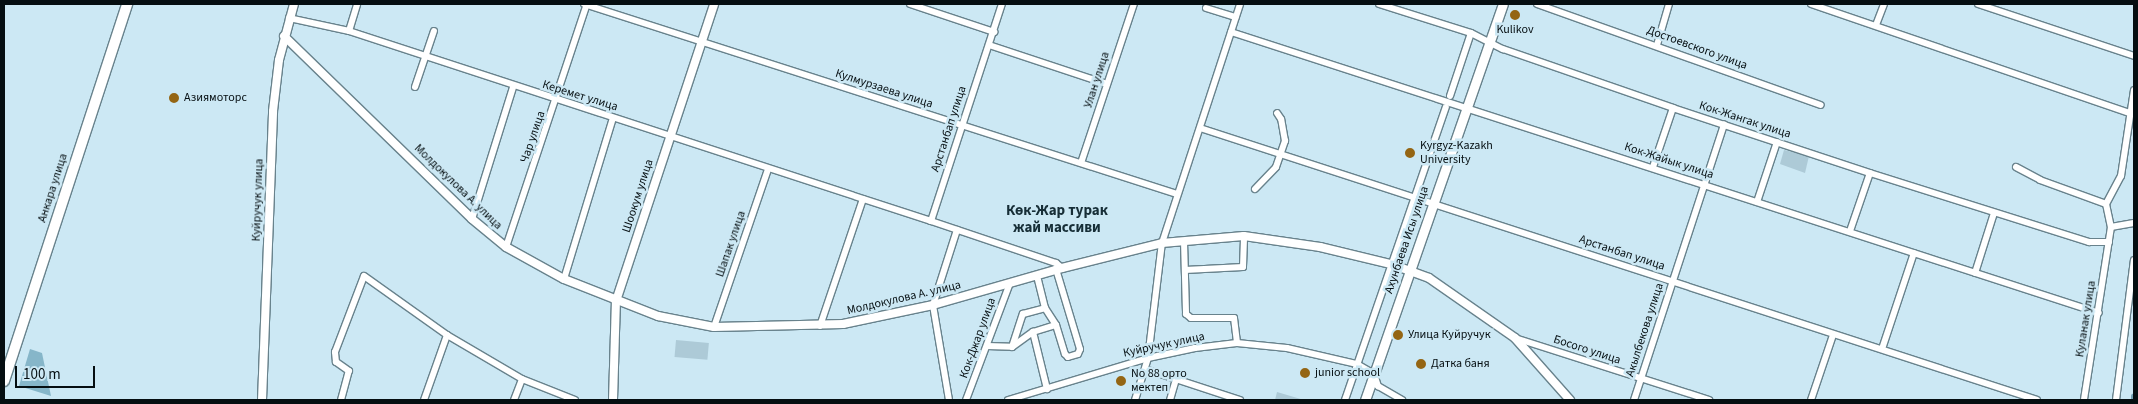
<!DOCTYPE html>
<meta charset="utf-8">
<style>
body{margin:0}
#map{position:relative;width:2138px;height:404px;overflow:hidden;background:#cce8f4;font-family:"Source Sans 3",sans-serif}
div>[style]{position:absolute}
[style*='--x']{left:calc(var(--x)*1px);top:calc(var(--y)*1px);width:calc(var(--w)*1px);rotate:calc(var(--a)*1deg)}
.green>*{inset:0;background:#adcad7;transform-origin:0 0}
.forest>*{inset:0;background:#86b6c9}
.canal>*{height:5.5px;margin:-2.75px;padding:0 2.75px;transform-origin:2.75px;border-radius:2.75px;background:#719fb2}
.roads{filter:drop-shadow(1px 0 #68828c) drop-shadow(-1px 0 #68828c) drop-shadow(0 1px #68828c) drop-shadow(0 -1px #68828c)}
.minor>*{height:6px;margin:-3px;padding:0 3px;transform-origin:3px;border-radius:3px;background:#fff}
.tertiary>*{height:8px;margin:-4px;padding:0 4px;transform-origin:4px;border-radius:4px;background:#fff}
.secondary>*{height:9px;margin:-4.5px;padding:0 4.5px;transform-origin:4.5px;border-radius:4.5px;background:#fff}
.primary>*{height:10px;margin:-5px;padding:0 5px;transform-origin:5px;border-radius:5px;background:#fff}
.dots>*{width:14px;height:14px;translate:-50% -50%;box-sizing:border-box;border:2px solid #cce8f4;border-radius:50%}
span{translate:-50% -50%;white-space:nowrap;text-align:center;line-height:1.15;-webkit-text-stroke:5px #cce8f4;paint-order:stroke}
.poi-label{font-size:12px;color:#050e11}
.left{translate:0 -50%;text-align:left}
.street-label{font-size:12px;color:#050e11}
.quarter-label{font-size:15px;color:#172e37;font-weight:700}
.frame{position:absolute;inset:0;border:5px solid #050e11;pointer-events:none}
.scale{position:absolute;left:15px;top:366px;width:80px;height:22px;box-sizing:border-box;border:2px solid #050e11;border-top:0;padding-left:6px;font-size:15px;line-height:18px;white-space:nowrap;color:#050e11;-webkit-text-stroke:4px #cce8f4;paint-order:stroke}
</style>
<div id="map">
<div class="green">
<div style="clip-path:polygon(1784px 150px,1809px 156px,1805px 173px,1780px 164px)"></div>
<div style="left:676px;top:340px;width:33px;height:17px;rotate:5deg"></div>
<div style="clip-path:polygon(1277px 392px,1304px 400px,1275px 400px)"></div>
</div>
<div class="forest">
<div style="clip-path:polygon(30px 349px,42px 353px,51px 396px,19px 386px)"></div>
</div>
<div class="canal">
<div style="--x:2134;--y:400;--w:3;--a:-90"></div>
</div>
<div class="roads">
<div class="minor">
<div style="--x:584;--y:4;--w:623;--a:17.77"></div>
<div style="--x:910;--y:4;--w:89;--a:18.4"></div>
<div style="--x:1379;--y:4;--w:96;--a:17.5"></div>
<div style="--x:1471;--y:33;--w:36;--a:27"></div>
<div style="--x:1503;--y:49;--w:180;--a:19.1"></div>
<div style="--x:1673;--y:108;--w:207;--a:18.3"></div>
<div style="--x:1870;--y:173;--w:230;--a:17.5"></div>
<div style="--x:2089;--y:242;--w:20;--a:0"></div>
<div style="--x:1537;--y:4;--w:301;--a:19.6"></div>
<div style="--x:1811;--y:4;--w:337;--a:18.9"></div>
<div style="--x:1978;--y:4;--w:164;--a:18.4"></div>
<div style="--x:1206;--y:8;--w:31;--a:17"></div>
<div style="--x:289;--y:18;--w:61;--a:12.2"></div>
<div style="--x:349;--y:31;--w:612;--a:18.08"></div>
<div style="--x:931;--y:221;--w:132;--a:18.6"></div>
<div style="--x:1056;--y:263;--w:8;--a:40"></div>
<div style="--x:1876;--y:25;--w:22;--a:-69"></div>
<div style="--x:349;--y:31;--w:28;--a:-73"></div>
<div style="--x:1231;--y:32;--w:912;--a:17.94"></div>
<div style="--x:989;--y:45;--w:124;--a:18.3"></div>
<div style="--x:1657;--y:45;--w:43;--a:-73.7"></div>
<div style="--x:415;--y:87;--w:59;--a:-71.3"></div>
<div style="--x:1450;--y:96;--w:66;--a:-71.6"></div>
<div style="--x:1200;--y:128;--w:880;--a:18"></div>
<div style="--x:1081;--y:163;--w:168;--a:-71.6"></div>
<div style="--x:1653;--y:167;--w:62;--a:-71.3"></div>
<div style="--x:2016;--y:167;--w:27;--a:28"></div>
<div style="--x:2040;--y:180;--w:70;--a:20"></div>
<div style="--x:2106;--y:204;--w:24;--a:78"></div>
<div style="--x:2111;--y:227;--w:175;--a:98.9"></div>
<div style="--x:1255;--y:189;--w:30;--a:-46"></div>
<div style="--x:1276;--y:167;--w:28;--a:-71"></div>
<div style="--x:1285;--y:141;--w:22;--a:-100"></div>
<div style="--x:1281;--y:119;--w:7;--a:-124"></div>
<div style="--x:1757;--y:202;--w:63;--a:-71.6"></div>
<div style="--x:2106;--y:204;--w:32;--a:-62"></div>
<div style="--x:2121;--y:176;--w:87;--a:-81.4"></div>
<div style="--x:472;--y:219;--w:138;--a:-72.7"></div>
<div style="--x:931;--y:221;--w:228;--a:-71.9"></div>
<div style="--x:2111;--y:227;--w:23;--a:-10"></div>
<div style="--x:1850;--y:231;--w:61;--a:-71"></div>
<div style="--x:1184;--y:241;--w:73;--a:88.4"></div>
<div style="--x:1186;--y:314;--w:6;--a:39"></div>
<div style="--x:1191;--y:318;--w:43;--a:0"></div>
<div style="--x:1234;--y:318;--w:25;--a:83"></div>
<div style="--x:506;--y:247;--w:256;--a:-71.6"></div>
<div style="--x:1185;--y:270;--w:58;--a:-3"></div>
<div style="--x:1243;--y:267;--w:31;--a:-88"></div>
<div style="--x:1975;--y:273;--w:63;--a:-72.4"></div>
<div style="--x:564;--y:279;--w:168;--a:-73.1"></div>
<div style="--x:1056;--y:325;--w:30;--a:73"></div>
<div style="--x:1065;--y:354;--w:4;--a:45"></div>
<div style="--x:1068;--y:357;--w:10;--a:-17"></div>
<div style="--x:1078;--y:354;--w:5;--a:-68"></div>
<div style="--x:1080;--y:349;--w:84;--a:-106.7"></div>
<div style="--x:820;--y:326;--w:134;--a:-71.3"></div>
<div style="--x:714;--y:327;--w:167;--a:-71.1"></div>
<div style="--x:1033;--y:332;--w:59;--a:76.2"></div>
<div style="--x:1515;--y:338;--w:204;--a:17.7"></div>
<div style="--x:987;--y:346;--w:25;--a:2"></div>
<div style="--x:1012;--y:347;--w:26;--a:-36"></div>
<div style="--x:1033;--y:332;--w:24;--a:-17"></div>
<div style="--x:1056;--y:325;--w:20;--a:-123"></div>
<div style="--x:1045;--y:308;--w:34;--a:-104"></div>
<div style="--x:1012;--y:347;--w:35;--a:-72"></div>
<div style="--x:1023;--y:314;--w:23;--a:-15"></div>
<div style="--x:1882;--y:349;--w:101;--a:-71.6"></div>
<div style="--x:1145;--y:369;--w:100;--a:18.1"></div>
<div style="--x:341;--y:400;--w:30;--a:-75"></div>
<div style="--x:349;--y:371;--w:16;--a:-145"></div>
<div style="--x:336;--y:362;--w:10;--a:-96"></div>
<div style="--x:335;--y:352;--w:81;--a:-69.1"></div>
<div style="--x:364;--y:276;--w:102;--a:35.4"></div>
<div style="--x:447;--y:335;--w:87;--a:30.4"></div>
<div style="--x:522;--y:379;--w:57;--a:21.6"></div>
<div style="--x:424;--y:400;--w:69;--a:-70.5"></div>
<div style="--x:514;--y:400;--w:22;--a:-69"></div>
<div style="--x:949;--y:400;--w:96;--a:-99.6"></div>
<div style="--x:933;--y:305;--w:79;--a:-72.3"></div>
<div style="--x:966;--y:400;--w:125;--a:-69.4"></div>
<div style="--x:1008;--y:400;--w:146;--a:-16.7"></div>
<div style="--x:1148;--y:358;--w:48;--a:-12"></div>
<div style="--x:1195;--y:348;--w:42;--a:-6.8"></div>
<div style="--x:1237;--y:343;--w:50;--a:5.7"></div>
<div style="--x:1287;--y:348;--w:72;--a:12.9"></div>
<div style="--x:1357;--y:364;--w:20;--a:30"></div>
<div style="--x:1374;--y:374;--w:13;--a:72"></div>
<div style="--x:1378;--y:386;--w:28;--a:30"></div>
<div style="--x:1135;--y:400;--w:44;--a:-72.8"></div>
<div style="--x:1148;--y:358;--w:116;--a:-83.1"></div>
<div style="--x:1162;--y:243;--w:251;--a:-71.9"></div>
<div style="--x:1170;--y:400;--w:22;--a:-74"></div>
<div style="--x:1345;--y:400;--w:310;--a:-71"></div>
<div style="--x:1634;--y:400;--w:290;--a:-71.9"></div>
<div style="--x:1811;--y:400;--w:69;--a:-71.3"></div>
<div style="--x:2116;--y:400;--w:141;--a:-82.7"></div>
</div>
<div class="tertiary">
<div style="--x:284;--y:36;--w:262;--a:44.2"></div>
<div style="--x:472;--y:219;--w:44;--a:39.5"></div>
<div style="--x:506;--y:247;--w:66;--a:28.9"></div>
<div style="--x:564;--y:279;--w:101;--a:21.5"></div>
<div style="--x:658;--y:316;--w:57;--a:11.1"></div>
<div style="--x:714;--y:327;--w:129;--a:-1.3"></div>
<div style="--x:843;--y:324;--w:92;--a:-11.9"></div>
<div style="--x:933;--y:305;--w:134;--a:-16"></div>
<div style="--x:1062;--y:268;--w:103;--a:-14"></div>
<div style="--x:1162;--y:243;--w:82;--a:-4.9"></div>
<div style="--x:1244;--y:236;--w:77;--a:8.2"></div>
<div style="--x:1320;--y:247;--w:73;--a:13.5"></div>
<div style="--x:1391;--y:264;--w:40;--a:20.2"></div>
<div style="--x:1429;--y:278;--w:105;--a:34.9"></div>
<div style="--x:1515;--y:338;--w:83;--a:48.4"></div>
<div style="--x:262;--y:400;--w:289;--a:-87.8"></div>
<div style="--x:273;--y:111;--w:51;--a:-83.3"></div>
<div style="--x:279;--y:60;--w:58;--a:-75"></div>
<div style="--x:613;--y:400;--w:99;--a:-88.3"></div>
<div style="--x:616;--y:301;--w:313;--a:-71.7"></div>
</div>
<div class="secondary">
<div style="--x:1365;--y:400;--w:419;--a:-70.8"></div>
</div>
<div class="primary">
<div style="--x:4;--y:381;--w:397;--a:-71.9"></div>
</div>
</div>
<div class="dots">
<div style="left:1515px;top:15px;background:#946513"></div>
<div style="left:174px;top:98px;background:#946513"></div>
<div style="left:1410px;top:153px;background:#946513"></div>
<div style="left:1398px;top:335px;background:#946513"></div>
<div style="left:1421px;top:364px;background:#946513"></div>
<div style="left:1305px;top:373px;background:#946513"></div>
<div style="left:1121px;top:381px;background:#946513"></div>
</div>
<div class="poi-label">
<span style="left:1515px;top:30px">Kulikov</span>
<span class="left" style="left:184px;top:98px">Азиямоторс</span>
<span class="left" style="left:1420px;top:153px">Kyrgyz-Kazakh<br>University</span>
<span class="left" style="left:1408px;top:335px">Улица Куйручук</span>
<span class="left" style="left:1431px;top:364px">Датка баня</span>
<span class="left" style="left:1315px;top:373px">junior school</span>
<span class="left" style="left:1131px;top:381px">No 88 орто<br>мектеп</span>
</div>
<div class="street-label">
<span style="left:1697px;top:48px;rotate:20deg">Достоевского улица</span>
<span style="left:1097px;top:80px;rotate:-72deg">Улан улица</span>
<span style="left:884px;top:89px;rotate:18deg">Кулмурзаева улица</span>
<span style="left:580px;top:96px;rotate:17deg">Керемет улица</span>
<span style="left:1745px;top:120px;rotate:18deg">Кок-Жангак улица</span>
<span style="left:949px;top:129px;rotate:-72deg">Арстанбап улица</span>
<span style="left:533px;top:137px;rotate:-71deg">Чар улица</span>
<span style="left:1669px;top:161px;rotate:18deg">Кок-Жайык улица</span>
<span style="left:458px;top:187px;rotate:44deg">Молдокулова А. улица</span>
<span style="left:53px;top:188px;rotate:-72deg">Анкара улица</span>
<span style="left:638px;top:196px;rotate:-72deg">Шоокум улица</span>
<span style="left:258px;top:200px;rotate:-88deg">Куйручук улица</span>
<span style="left:1407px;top:240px;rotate:-71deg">Ахунбаева Исы улица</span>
<span style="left:731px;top:244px;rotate:-71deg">Шапак улица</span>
<span style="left:1622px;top:253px;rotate:18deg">Арстанбап улица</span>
<span style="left:904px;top:298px;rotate:-13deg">Молдокулова А. улица</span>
<span style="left:2086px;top:319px;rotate:-81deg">Куланак улица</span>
<span style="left:1645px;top:330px;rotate:-72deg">Акылбекова улица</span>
<span style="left:978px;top:338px;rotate:-70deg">Кок-Джар улица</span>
<span style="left:1164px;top:345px;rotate:-12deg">Куйручук улица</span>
<span style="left:1587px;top:350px;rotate:18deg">Босого улица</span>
</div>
<div class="quarter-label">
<span style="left:1057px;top:219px">Көк-Жар турак<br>жай массиви</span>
</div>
<div class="frame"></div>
<div class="scale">100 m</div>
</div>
